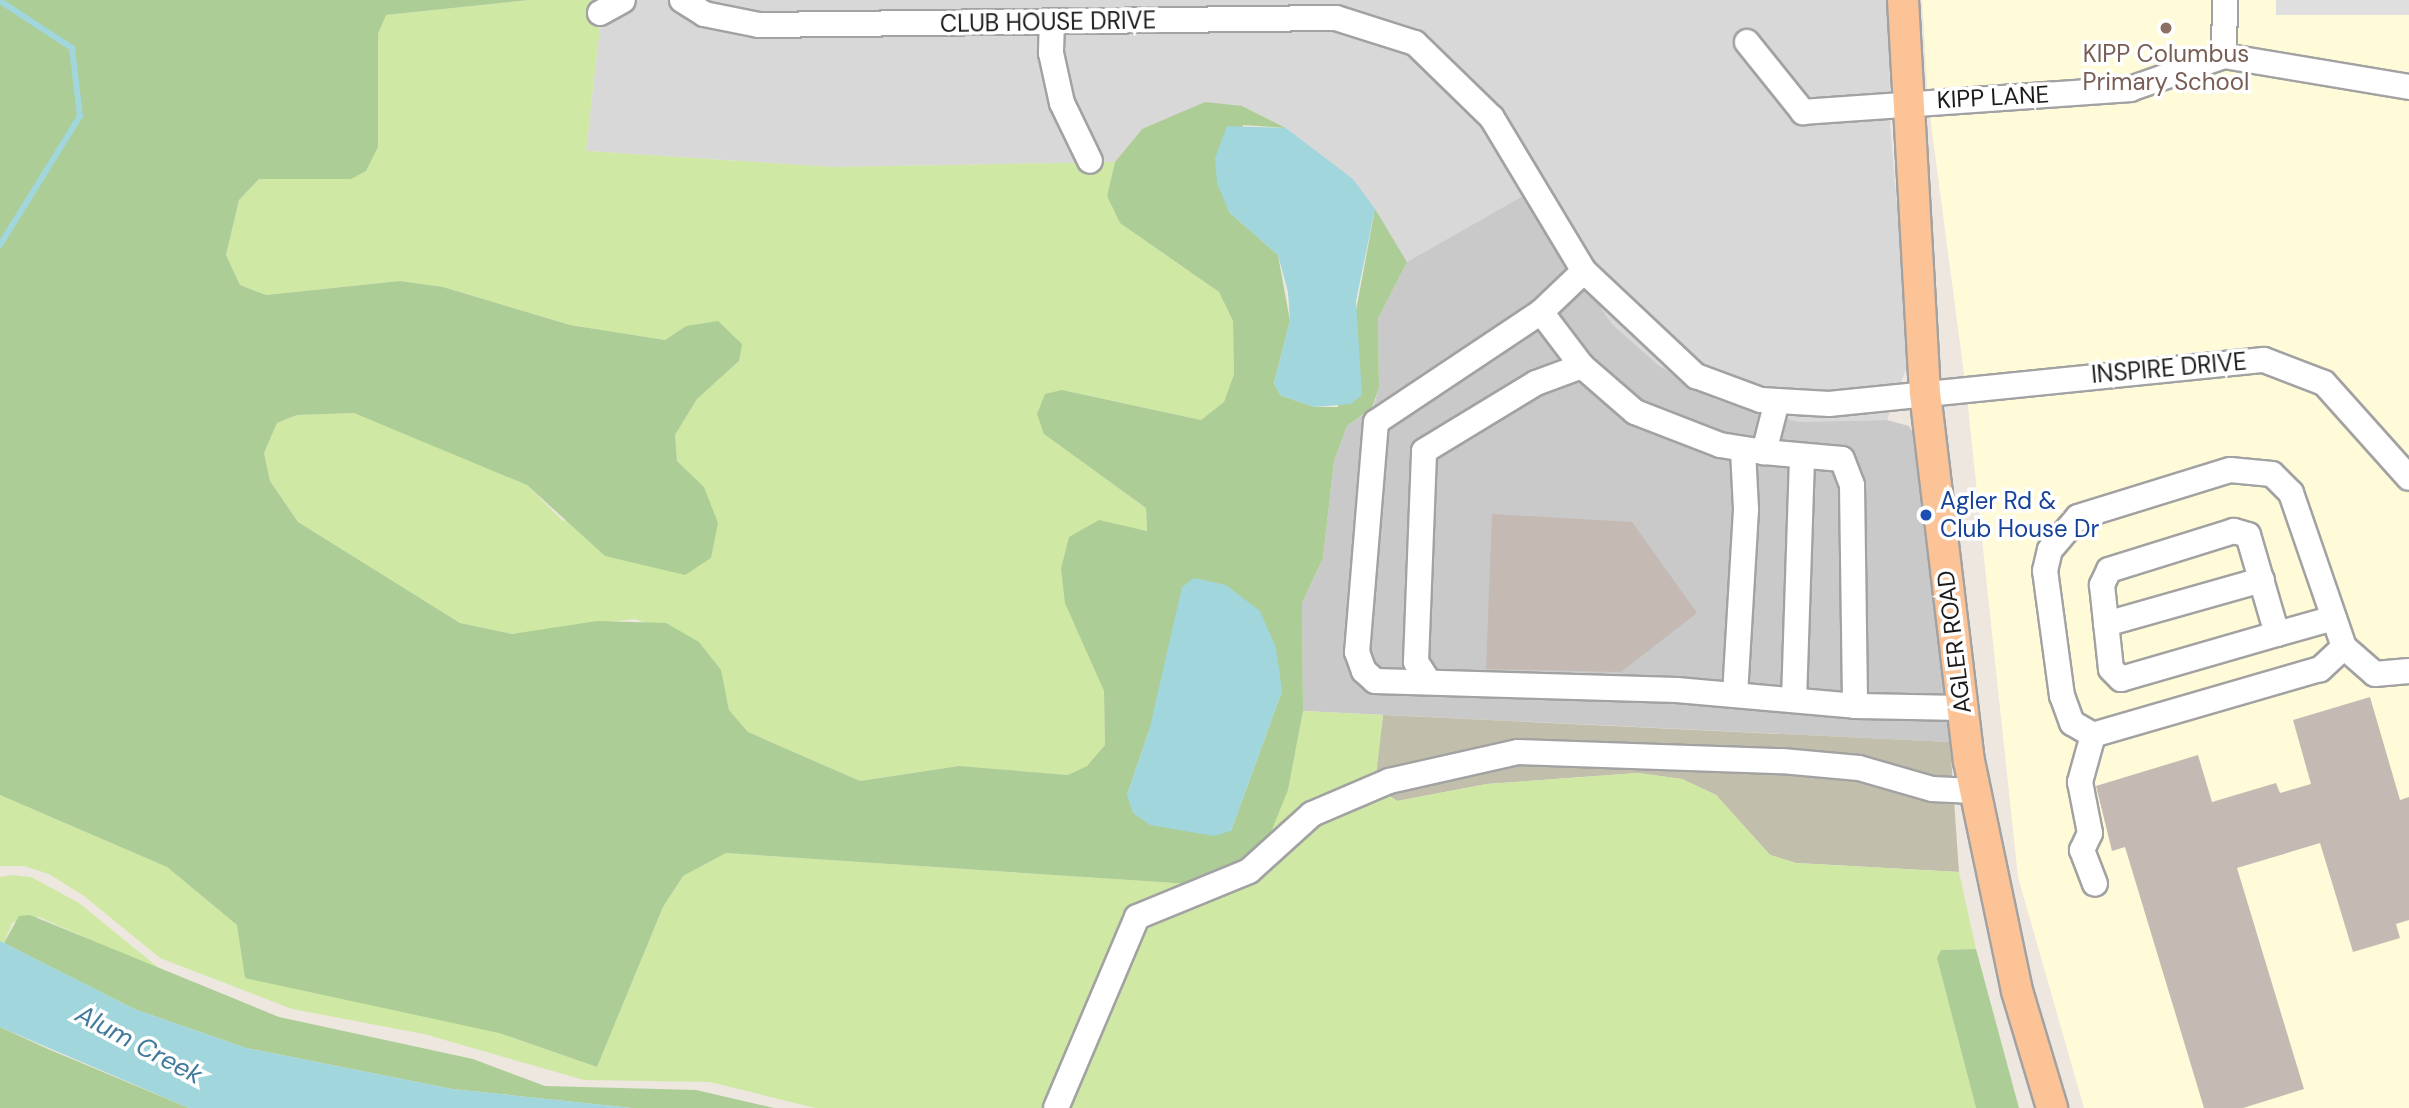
<!DOCTYPE html>
<style>
body{margin:0}
#map{position:relative;width:2409px;height:1108px;overflow:hidden;background:#ede7e0;font-family:"DM Sans",sans-serif}
div>[style]{position:absolute}
[style*='--x']{left:calc(var(--x)*1px);top:calc(var(--y)*1px);width:calc(var(--w)*1px);rotate:calc(var(--a)*1deg)}
.residential>*{inset:0;background:#d9d8d8}
.education>*{inset:0;background:#fffad7}
.religious>*{inset:0;background:#c9c9c9}
.construction>*{inset:0;background:#c1bfac}
.grass>*{inset:0;background:#cfe9a5}
.forest>*{inset:0;background:#accd95}
.parking>*{inset:0;background:#dfdfdf;transform-origin:0 0}
.water>*{inset:0;background:#a0d6dc}
.stream>*{height:6px;margin:-3px;padding:0 3px;transform-origin:3px;border-radius:3px;background:#a0d6dc}
.building>*{inset:0;background:#c5b9b4}
.roads{filter:drop-shadow(2px 0 #a2a2a2) drop-shadow(-2px 0 #a2a2a2) drop-shadow(0 2px #a2a2a2) drop-shadow(0 -2px #a2a2a2)}
.minor>*{height:24px;margin:-12px;padding:0 12px;transform-origin:12px;border-radius:12px;background:#fff}
.major>*{height:30px;margin:-15px;padding:0 15px;transform-origin:15px;border-radius:15px;background:#fcc396}
.dots>*{width:19px;height:19px;translate:-50% -50%;box-sizing:border-box;border:4px solid #fff;border-radius:50%}
span{translate:-50% -50%;white-space:nowrap;text-align:center;line-height:1.15;-webkit-text-stroke:7px #fff;paint-order:stroke}
.street-label{font-size:24px;color:#1b1b1b}
.education-label{font-size:24px;color:#785e54}
.transit-label{font-size:24px;color:#164399}
.left{translate:0 -50%;text-align:left}
.water-label{font-size:26px;color:#427a9b;font-style:italic}
</style>
<div id="map">
<div class="residential">
<div style="clip-path:polygon(603px 0,1889px 0,1890px 124px,1910px 358px,1887px 420px,1799px 422px,1715px 399px,1658px 365px,1612px 324px,1525px 196px,1407px 262px,1353px 179px,1286px 128px,1242px 106px,1142px 129px,1115px 162px,832px 167px,586px 151px)"></div>
</div>
<div class="education">
<div style="clip-path:polygon(1922px 0,2409px 0,2409px 1108px,2084px 1108px,2018px 877px,1966px 389px,1928px 101px)"></div>
</div>
<div class="religious">
<div style="clip-path:polygon(1525px 195px,1612px 324px,1658px 365px,1715px 399px,1799px 422px,1887px 420px,1909px 426px,1917px 439px,1950px 742px,1303px 711px,1302px 603px,1323px 558px,1334px 461px,1347px 426px,1373px 408px,1379px 388px,1378px 319px,1407px 262px)"></div>
</div>
<div class="construction">
<div style="clip-path:polygon(1383px 715px,1950px 742px,1959px 872px,1796px 863px,1770px 855px,1716px 795px,1682px 779px,1638px 773px,1487px 784px,1397px 801px,1374px 786px)"></div>
</div>
<div class="grass">
<div style="clip-path:polygon(529px 0,603px 0,586px 151px,832px 167px,1115px 162px,1107px 196px,1120px 223px,1219px 292px,1233px 321px,1234px 374px,1224px 402px,1201px 420px,1062px 390px,1044px 434px,1146px 508px,1147px 531px,1099px 521px,1066px 603px,1104px 691px,1105px 745px,1087px 766px,1068px 775px,959px 766px,860px 781px,748px 732px,729px 710px,720px 670px,699px 642px,635px 619px,512px 634px,460px 623px,298px 522px,270px 481px,264px 453px,277px 423px,297px 415px,354px 413px,394px 427px,527px 485px,563px 521px,704px 487px,677px 461px,675px 435px,697px 399px,739px 361px,686px 326px,665px 340px,570px 325px,443px 287px,400px 281px,266px 295px,240px 285px,226px 255px,239px 200px,259px 179px,350px 179px,378px 147px,378px 34px,386px 15px)"></div>
<div style="clip-path:polygon(1303px 711px,1383px 715px,1375px 786px,1397px 801px,1487px 784px,1638px 773px,1682px 779px,1716px 795px,1770px 855px,1796px 863px,1959px 872px,1976px 949px,1941px 950px,1937px 958px,1976px 1108px,815px 1108px,710px 1082px,584px 1080px,424px 1034px,292px 1009px,160px 958px,84px 896px,49px 874px,24px 866px,0 866px,0 795px,167px 867px,237px 925px,499px 1033px,597px 1067px,663px 907px,683px 876px,726px 853px,1190px 884px,1288px 790px)"></div>
<div style="clip-path:polygon(11px 875px,31px 877px,79px 903px,165px 973px,39px 917px,12px 923px,4px 943px,0 941px,0 877px)"></div>
</div>
<div class="forest">
<div style="clip-path:polygon(evenodd,0 0,529px 0,386px 15px,378px 34px,378px 147px,366px 171px,351px 179px,259px 179px,239px 200px,226px 255px,240px 285px,266px 295px,400px 281px,443px 287px,570px 325px,665px 340px,686px 326px,718px 321px,742px 344px,739px 361px,697px 399px,675px 435px,677px 461px,704px 487px,718px 523px,711px 558px,685px 575px,605px 556px,527px 485px,354px 413px,297px 415px,277px 423px,264px 453px,270px 481px,298px 522px,460px 623px,512px 634px,597px 621px,666px 623px,699px 642px,721px 670px,729px 710px,748px 732px,860px 781px,959px 766px,1068px 775px,1087px 766px,1105px 745px,1104px 691px,1065px 603px,1061px 569px,1069px 537px,1099px 520px,1147px 531px,1146px 508px,1044px 434px,1037px 414px,1045px 394px,1062px 390px,1201px 420px,1224px 402px,1234px 374px,1233px 321px,1219px 292px,1120px 223px,1107px 196px,1115px 162px,1142px 129px,1205px 102px,1242px 106px,1286px 128px,1243px 125px,1229px 212px,1278px 255px,1290px 321px,1274px 383px,1280px 395px,1314px 407px,1338px 407px,1375px 209px,1407px 262px,1378px 319px,1379px 388px,1372px 408px,1347px 426px,1334px 461px,1323px 558px,1302px 603px,1303px 711px,1288px 790px,1267px 842px,1231px 874px,1190px 884px,726px 853px,683px 876px,663px 907px,597px 1067px,499px 1033px,245px 978px,237px 925px,167px 867px,0 795px,0 0,1282px 691px,1231px 831px,1127px 795px,1149px 731px,1282px 691px)"></div>
<div style="clip-path:polygon(30px 915px,279px 1017px,473px 1059px,545px 1086px,696px 1090px,774px 1108px,632px 1108px,452px 1089px,246px 1048px,134px 1009px,4px 943px,19px 916px)"></div>
<div style="clip-path:polygon(1976px 949px,2019px 1108px,1976px 1108px,1937px 958px,1941px 950px)"></div>
<div style="clip-path:polygon(0 1027px,48px 1049px,189px 1108px,0 1108px)"></div>
</div>
<div class="parking">
<div style="left:2276px;top:0;width:133px;height:15px"></div>
</div>
<div class="water">
<div style="clip-path:polygon(1227px 126px,1286px 128px,1353px 179px,1375px 209px,1356px 301px,1362px 395px,1351px 404px,1314px 407px,1280px 395px,1274px 383px,1290px 321px,1288px 292px,1278px 255px,1229px 212px,1217px 183px,1215px 158px)"></div>
<div style="clip-path:polygon(1194px 578px,1226px 585px,1260px 611px,1276px 648px,1282px 691px,1231px 831px,1214px 836px,1150px 825px,1133px 813px,1127px 795px,1149px 731px,1182px 587px)"></div>
<div style="clip-path:polygon(0 941px,134px 1009px,246px 1048px,452px 1089px,632px 1108px,189px 1108px,0 1027px)"></div>
</div>
<div class="stream">
<div style="--x:0;--y:1;--w:86;--a:33.1"></div>
<div style="--x:72;--y:48;--w:68;--a:83.3"></div>
<div style="--x:80;--y:116;--w:152;--a:121.8"></div>
</div>
<div class="building">
<div style="clip-path:polygon(1492px 514px,1632px 522px,1697px 613px,1621px 672px,1486px 669px)"></div>
<div style="clip-path:polygon(2370px 697px,2400px 800px,2409px 797px,2409px 920px,2396px 924px,2400px 938px,2353px 952px,2320px 843px,2237px 868px,2304px 1089px,2243px 1108px,2204px 1108px,2125px 847px,2112px 851px,2096px 786px,2198px 755px,2212px 802px,2276px 783px,2280px 793px,2311px 784px,2293px 720px)"></div>
</div>
<div class="roads">
<div class="minor">
<div style="--x:682;--y:0;--w:26;--a:32"></div>
<div style="--x:704;--y:14;--w:56;--a:11.3"></div>
<div style="--x:759;--y:25;--w:577;--a:-0.7"></div>
<div style="--x:1336;--y:18;--w:83;--a:17.6"></div>
<div style="--x:1415;--y:43;--w:107;--a:44.2"></div>
<div style="--x:1492;--y:118;--w:179;--a:59"></div>
<div style="--x:1584;--y:271;--w:154;--a:43.2"></div>
<div style="--x:1696;--y:376;--w:69;--a:20.3"></div>
<div style="--x:1761;--y:400;--w:68;--a:3.4"></div>
<div style="--x:1829;--y:404;--w:437;--a:-5.8"></div>
<div style="--x:2264;--y:360;--w:64;--a:21"></div>
<div style="--x:2324;--y:383;--w:127;--a:48.2"></div>
<div style="--x:600;--y:13;--w:26;--a:-29"></div>
<div style="--x:1052;--y:22;--w:31;--a:92"></div>
<div style="--x:1051;--y:53;--w:51;--a:77.6"></div>
<div style="--x:1062;--y:103;--w:64;--a:64.2"></div>
<div style="--x:1747;--y:42;--w:90;--a:51.3"></div>
<div style="--x:1803;--y:112;--w:328;--a:-4"></div>
<div style="--x:2130;--y:89;--w:100;--a:-19.3"></div>
<div style="--x:2224;--y:56;--w:188;--a:9.5"></div>
<div style="--x:2224;--y:56;--w:56;--a:-89"></div>
<div style="--x:1584;--y:271;--w:59;--a:136.4"></div>
<div style="--x:1541;--y:312;--w:198;--a:146.3"></div>
<div style="--x:1376;--y:422;--w:231;--a:94.7"></div>
<div style="--x:1357;--y:652;--w:20;--a:70"></div>
<div style="--x:1364;--y:671;--w:15;--a:42"></div>
<div style="--x:1375;--y:681;--w:302;--a:1.7"></div>
<div style="--x:1677;--y:690;--w:179;--a:5.1"></div>
<div style="--x:1855;--y:706;--w:107;--a:1.1"></div>
<div style="--x:1541;--y:312;--w:68;--a:52.8"></div>
<div style="--x:1582;--y:366;--w:70;--a:41"></div>
<div style="--x:1635;--y:412;--w:91;--a:21.2"></div>
<div style="--x:1720;--y:445;--w:45;--a:9"></div>
<div style="--x:1777;--y:401;--w:53;--a:104.3"></div>
<div style="--x:1764;--y:452;--w:78;--a:5.1"></div>
<div style="--x:1842;--y:459;--w:28;--a:69"></div>
<div style="--x:1852;--y:485;--w:221;--a:89.2"></div>
<div style="--x:2106;--y:624;--w:162;--a:-15.8"></div>
<div style="--x:2277;--y:634;--w:103;--a:-106.3"></div>
<div style="--x:2248;--y:535;--w:15;--a:-164"></div>
<div style="--x:2234;--y:531;--w:131;--a:162.7"></div>
<div style="--x:2109;--y:570;--w:17;--a:115"></div>
<div style="--x:2102;--y:585;--w:84;--a:83.9"></div>
<div style="--x:2111;--y:669;--w:14;--a:45"></div>
<div style="--x:2121;--y:679;--w:162;--a:-16.1"></div>
<div style="--x:2277;--y:634;--w:59;--a:-15.7"></div>
<div style="--x:2344;--y:647;--w:33;--a:137"></div>
<div style="--x:2320;--y:669;--w:236;--a:163.8"></div>
<div style="--x:2093;--y:735;--w:24;--a:-150"></div>
<div style="--x:2072;--y:723;--w:29;--a:-110"></div>
<div style="--x:2062;--y:696;--w:126;--a:-97.7"></div>
<div style="--x:2045;--y:571;--w:22;--a:-77"></div>
<div style="--x:2050;--y:550;--w:43;--a:-49.7"></div>
<div style="--x:2078;--y:517;--w:159;--a:-17.2"></div>
<div style="--x:2230;--y:470;--w:42;--a:5.4"></div>
<div style="--x:2272;--y:474;--w:27;--a:45"></div>
<div style="--x:2291;--y:493;--w:163;--a:71"></div>
<div style="--x:2344;--y:647;--w:41;--a:41.1"></div>
<div style="--x:2375;--y:674;--w:34;--a:-5"></div>
<div style="--x:1429;--y:682;--w:24;--a:-123"></div>
<div style="--x:1416;--y:662;--w:211;--a:-87.8"></div>
<div style="--x:1424;--y:451;--w:131;--a:-31.3"></div>
<div style="--x:1536;--y:383;--w:49;--a:-20.3"></div>
<div style="--x:1735;--y:695;--w:186;--a:-86.6"></div>
<div style="--x:1746;--y:509;--w:60;--a:-92.9"></div>
<div style="--x:1794;--y:700;--w:244;--a:-88.1"></div>
<div style="--x:2093;--y:735;--w:49;--a:105.5"></div>
<div style="--x:2080;--y:782;--w:52;--a:78.9"></div>
<div style="--x:2090;--y:833;--w:19;--a:115"></div>
<div style="--x:2082;--y:850;--w:36;--a:69"></div>
<div style="--x:1056;--y:1108;--w:207;--a:-67"></div>
<div style="--x:1137;--y:917;--w:121;--a:-22.3"></div>
<div style="--x:1249;--y:871;--w:85;--a:-42.1"></div>
<div style="--x:1312;--y:814;--w:84;--a:-23.2"></div>
<div style="--x:1389;--y:781;--w:132;--a:-12.7"></div>
<div style="--x:1518;--y:752;--w:264;--a:2"></div>
<div style="--x:1782;--y:761;--w:77;--a:5.2"></div>
<div style="--x:1859;--y:768;--w:76;--a:16"></div>
<div style="--x:1932;--y:789;--w:42;--a:2.7"></div>
</div>
<div class="major">
<div style="--x:1903;--y:0;--w:394;--a:86.8"></div>
<div style="--x:1925;--y:393;--w:371;--a:83.2"></div>
<div style="--x:1969;--y:761;--w:235;--a:78.2"></div>
<div style="--x:2017;--y:991;--w:122;--a:73.3"></div>
</div>
</div>
<div class="dots">
<div style="left:2166px;top:28px;background:#8d6e63"></div>
<div style="left:1926px;top:515px;background:#1a4fb4"></div>
</div>
<div class="street-label">
<span style="left:1048px;top:22px;rotate:-1deg">CLUB HOUSE DRIVE</span>
<span style="left:1993px;top:97px;rotate:-3deg">KIPP LANE</span>
<span style="left:2169px;top:368px;rotate:-5deg">INSPIRE DRIVE</span>
<span style="left:1954px;top:642px;rotate:-97deg">AGLER ROAD</span>
</div>
<div class="education-label">
<span style="left:2166px;top:68px">KIPP Columbus<br>Primary School</span>
</div>
<div class="transit-label">
<span class="left" style="left:1940px;top:515px">Agler Rd &amp;<br>Club House Dr</span>
</div>
<div class="water-label">
<span style="left:139px;top:1045px;rotate:28deg">Alum Creek</span>
</div>
</div>
